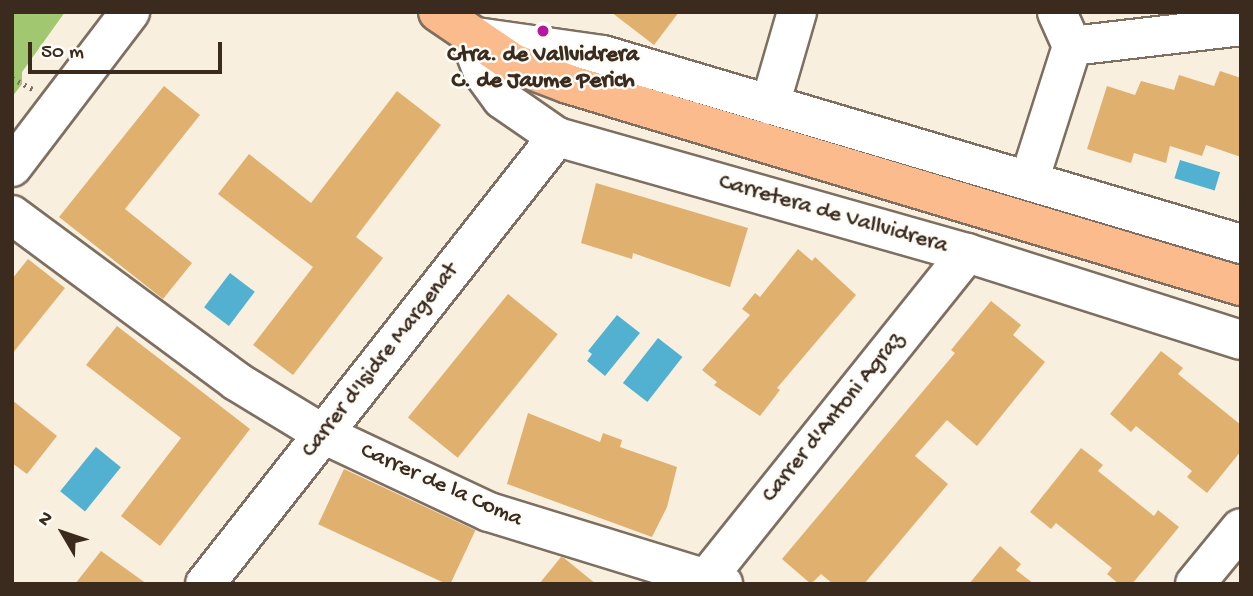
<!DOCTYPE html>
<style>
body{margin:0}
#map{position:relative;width:1253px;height:596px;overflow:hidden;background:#f8efde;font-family:"Gochi Hand",sans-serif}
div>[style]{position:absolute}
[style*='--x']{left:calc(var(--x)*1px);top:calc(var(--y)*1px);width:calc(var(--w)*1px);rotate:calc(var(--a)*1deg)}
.green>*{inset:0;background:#a2c771}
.water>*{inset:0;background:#52b1d1;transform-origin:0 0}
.building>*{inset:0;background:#e0b06f;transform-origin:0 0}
.path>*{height:4.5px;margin-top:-2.25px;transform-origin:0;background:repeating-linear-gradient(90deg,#7d6f61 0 2px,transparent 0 7px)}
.roads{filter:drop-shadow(2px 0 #7d6f61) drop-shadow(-2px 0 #7d6f61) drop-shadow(0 2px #7d6f61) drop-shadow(0 -2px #7d6f61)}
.minor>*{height:38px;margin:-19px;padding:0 19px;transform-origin:19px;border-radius:19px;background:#fff}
.major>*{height:38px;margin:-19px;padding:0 19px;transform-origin:19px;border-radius:19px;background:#fbbb8c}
.dots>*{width:19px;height:19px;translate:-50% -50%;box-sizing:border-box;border:4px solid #fdfcf7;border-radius:50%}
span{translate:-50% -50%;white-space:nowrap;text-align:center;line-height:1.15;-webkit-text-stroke:5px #fdfcf7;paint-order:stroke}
.poi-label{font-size:23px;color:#3b2a1e;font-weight:700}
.street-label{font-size:23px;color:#3b2a1e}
.frame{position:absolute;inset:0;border:14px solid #3b2a1e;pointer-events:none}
.north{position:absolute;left:28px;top:498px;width:70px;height:70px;-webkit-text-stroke:5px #fdfcf7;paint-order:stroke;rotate:309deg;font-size:19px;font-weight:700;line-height:28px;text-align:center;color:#3b2a1e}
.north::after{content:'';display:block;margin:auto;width:24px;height:32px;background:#3b2a1e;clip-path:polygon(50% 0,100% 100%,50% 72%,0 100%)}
.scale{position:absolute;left:28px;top:42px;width:194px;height:32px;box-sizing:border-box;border:4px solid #3b2a1e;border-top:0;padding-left:9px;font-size:21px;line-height:24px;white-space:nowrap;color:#3b2a1e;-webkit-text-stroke:5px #fdfcf7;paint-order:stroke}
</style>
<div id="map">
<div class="green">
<div style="clip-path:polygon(12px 12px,65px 12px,22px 72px,22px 84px,12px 97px)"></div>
</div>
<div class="water">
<div style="left:1180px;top:160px;width:42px;height:19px;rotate:17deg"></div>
<div style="left:230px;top:273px;width:31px;height:43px;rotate:37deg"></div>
<div style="clip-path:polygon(617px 315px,640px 333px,605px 376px,587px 361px,592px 354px,588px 351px)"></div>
<div style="left:658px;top:338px;width:31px;height:57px;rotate:38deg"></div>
<div style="left:96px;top:447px;width:32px;height:57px;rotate:39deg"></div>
</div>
<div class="building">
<div style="clip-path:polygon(611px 12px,679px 12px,654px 45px)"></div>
<div style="clip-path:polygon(1220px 71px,1241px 78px,1241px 157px,1206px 145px,1202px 156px,1170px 146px,1166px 163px,1134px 153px,1131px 163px,1087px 149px,1107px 86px,1135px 95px,1141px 81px,1174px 90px,1179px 75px,1214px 86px)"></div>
<div style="clip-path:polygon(164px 86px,200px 115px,125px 209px,192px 263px,163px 299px,59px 217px)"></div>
<div style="clip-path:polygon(397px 91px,441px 125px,356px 237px,383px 258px,293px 375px,253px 345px,313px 267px,218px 194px,249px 154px,311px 203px)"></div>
<div style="clip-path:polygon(596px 183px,748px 228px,730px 287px,633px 253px,632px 259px,581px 243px)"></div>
<div style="clip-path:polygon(798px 249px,812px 261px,815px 257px,856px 295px,777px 388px,780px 390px,760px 416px,714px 385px,717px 382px,702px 370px,750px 315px,742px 309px,755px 293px,760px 297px)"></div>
<div style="clip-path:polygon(28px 259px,65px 288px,12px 354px,12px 279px)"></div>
<div style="left:508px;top:294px;width:64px;height:159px;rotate:39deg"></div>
<div style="clip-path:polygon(991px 301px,1021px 325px,1013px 335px,1045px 362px,977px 446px,947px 420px,915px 456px,948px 484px,864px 584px,833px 584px,821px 574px,811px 584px,782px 559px,955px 353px,951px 350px)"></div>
<div style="clip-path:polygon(117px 326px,250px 429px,160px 546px,121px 516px,181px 438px,86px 365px)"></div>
<div style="clip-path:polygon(1161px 351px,1183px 368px,1178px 374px,1241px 425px,1241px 451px,1207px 493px,1187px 477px,1192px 471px,1136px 426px,1131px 432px,1110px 414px)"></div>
<div style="clip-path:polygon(12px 400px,57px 436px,27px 474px,12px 463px)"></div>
<div style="clip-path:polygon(528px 413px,600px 442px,603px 433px,622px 440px,620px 447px,677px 467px,667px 507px,652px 537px,507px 484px)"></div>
<div style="clip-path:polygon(1081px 448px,1103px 465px,1098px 471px,1154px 516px,1158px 510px,1179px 527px,1132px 584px,1119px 584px,1107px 574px,1112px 568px,1056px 523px,1051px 529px,1030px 512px)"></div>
<div style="left:344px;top:469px;width:145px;height:61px;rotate:25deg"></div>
<div style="clip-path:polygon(1000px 546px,1021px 564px,1016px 570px,1034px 584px,969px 584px)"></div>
<div style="clip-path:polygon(101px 551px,147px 584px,75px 584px)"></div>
<div style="clip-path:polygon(561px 557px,564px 558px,596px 584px,539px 584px)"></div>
</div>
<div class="path">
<div style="--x:12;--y:78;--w:24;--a:28"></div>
</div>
<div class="roads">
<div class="minor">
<div style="--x:1072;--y:46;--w:170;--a:-6.7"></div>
<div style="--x:770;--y:105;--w:97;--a:-73.8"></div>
<div style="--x:12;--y:167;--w:195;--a:-52.7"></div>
<div style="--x:1029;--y:181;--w:142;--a:-72.3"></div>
<div style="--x:1072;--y:46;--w:37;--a:-114"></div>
<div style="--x:12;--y:215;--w:279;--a:36.5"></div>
<div style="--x:236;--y:381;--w:102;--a:31.3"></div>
<div style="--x:323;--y:434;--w:183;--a:25.2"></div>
<div style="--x:489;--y:512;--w:245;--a:17.1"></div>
<div style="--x:1241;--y:244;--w:665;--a:-163.5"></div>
<div style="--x:603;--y:55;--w:135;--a:-171.9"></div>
<div style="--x:469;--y:36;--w:40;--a:69"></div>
<div style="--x:483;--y:73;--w:32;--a:54"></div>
<div style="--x:502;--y:99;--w:67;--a:34.6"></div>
<div style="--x:557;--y:137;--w:426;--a:15.8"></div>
<div style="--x:967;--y:253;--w:287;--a:17.6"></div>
<div style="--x:205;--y:584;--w:569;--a:-51.78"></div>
<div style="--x:702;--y:584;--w:424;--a:-51.3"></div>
<div style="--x:1195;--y:584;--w:72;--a:-50.6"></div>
</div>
<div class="major">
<div style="--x:438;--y:12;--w:91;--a:34.2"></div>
<div style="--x:513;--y:63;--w:59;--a:20.9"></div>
<div style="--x:568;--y:84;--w:703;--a:16.71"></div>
</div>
</div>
<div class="dots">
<div style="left:543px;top:31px;background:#b5179e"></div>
</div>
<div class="poi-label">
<span style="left:543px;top:69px">Ctra. de Vallvidrera<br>C. de Jaume Perich</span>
</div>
<div class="street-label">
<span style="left:833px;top:215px;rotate:16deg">Carretera de Vallvidrera</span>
<span style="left:381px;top:361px;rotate:-52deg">Carrer d'Isidre Margenat</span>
<span style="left:834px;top:418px;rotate:-51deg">Carrer d'Antoni Agraz</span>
<span style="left:441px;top:486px;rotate:24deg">Carrer de la Coma</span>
</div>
<div class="frame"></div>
<div class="north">N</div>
<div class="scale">50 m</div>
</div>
